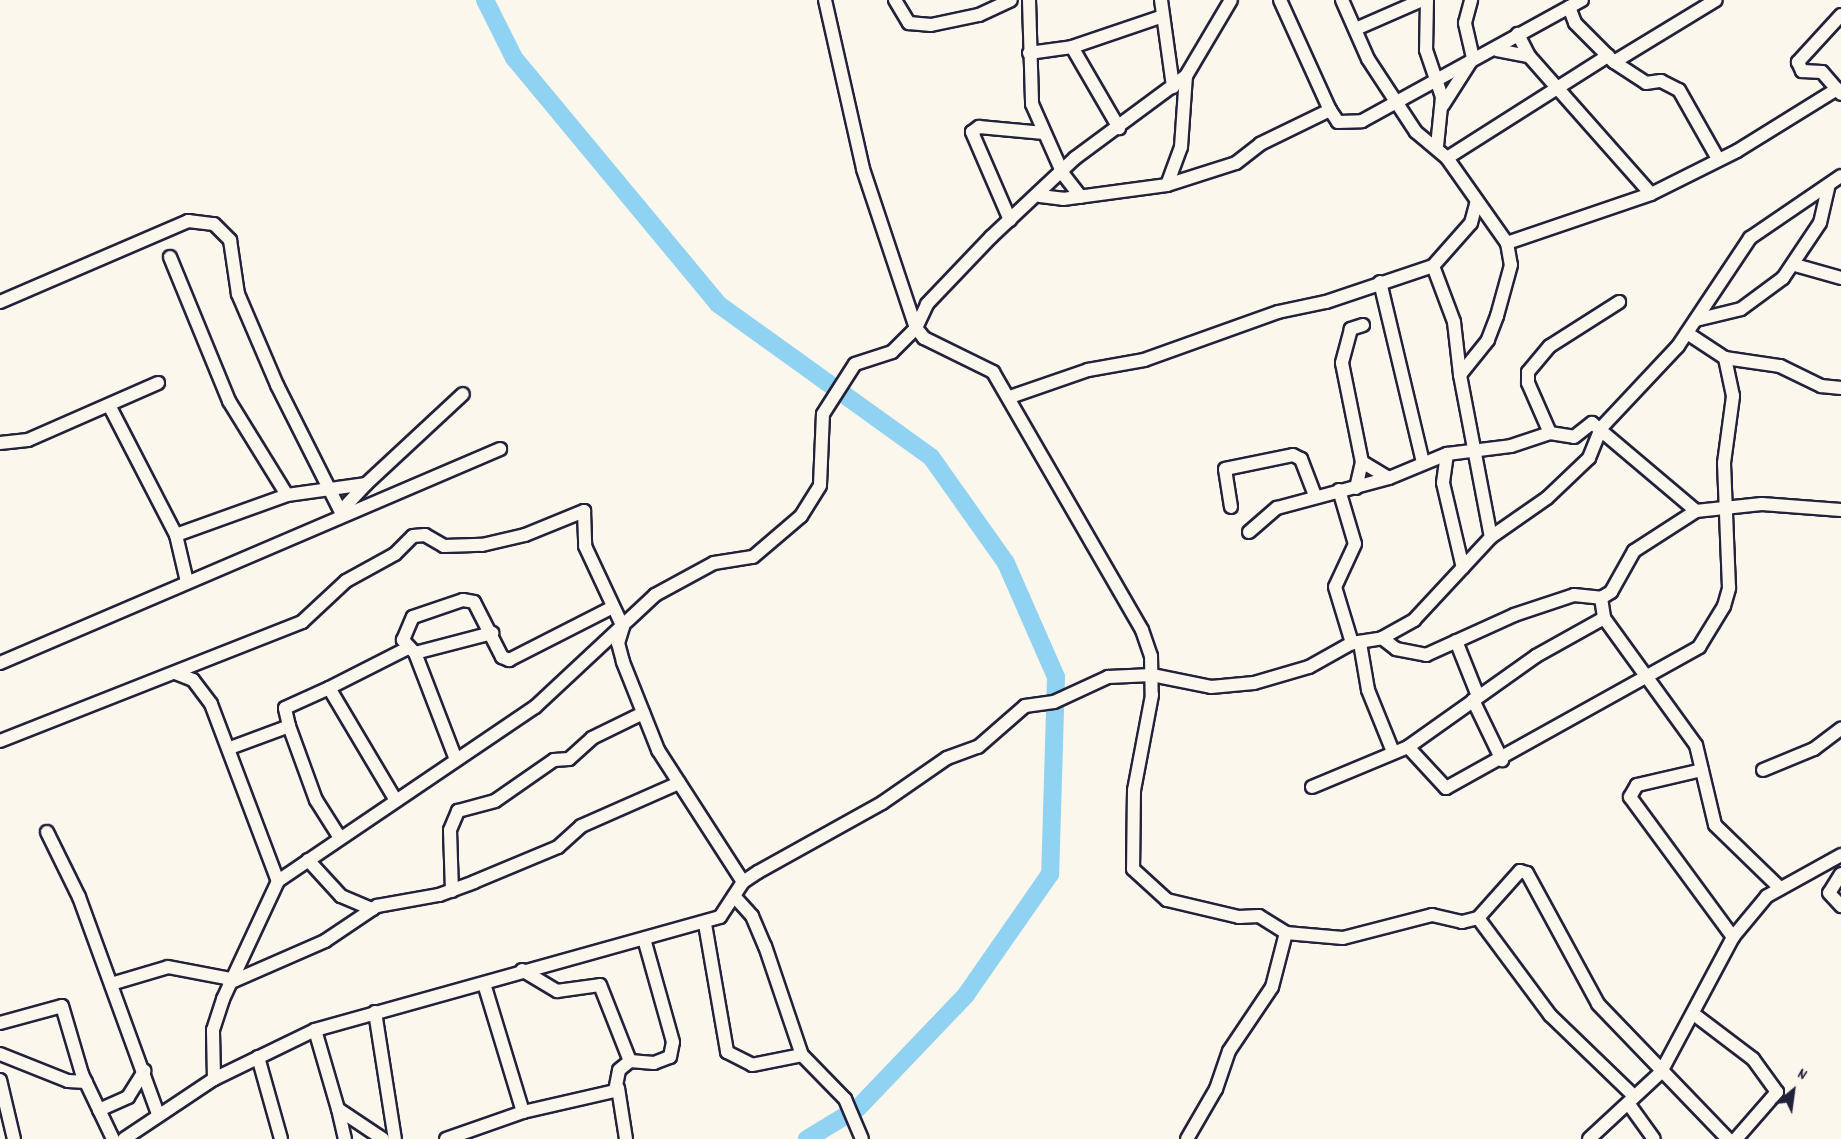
<!DOCTYPE html>
<style>
body{margin:0}
#map{position:relative;width:1841px;height:1139px;overflow:hidden;background:#fbf7ec;font-family:Dekko,sans-serif}
div>[style]{position:absolute}
[style*='--x']{left:calc(var(--x)*1px);top:calc(var(--y)*1px);width:calc(var(--w)*1px);rotate:calc(var(--a)*1deg)}
.river>*{height:18px;margin:-9px;padding:0 9px;transform-origin:9px;border-radius:9px;background:#90d2f2}
.roads{filter:drop-shadow(2px 0 #22223b) drop-shadow(-2px 0 #22223b) drop-shadow(0 2px #22223b) drop-shadow(0 -2px #22223b)}
.minor>*{height:12px;margin:-6px;padding:0 6px;transform-origin:6px;border-radius:6px;background:#fbf7ec}
span{translate:-50% -50%;white-space:nowrap;text-align:center;line-height:1.15;-webkit-text-stroke:4.5px #fbf7ec;paint-order:stroke}
.north{position:absolute;left:1763px;top:1061px;width:60px;height:60px;-webkit-text-stroke:4px #fbf7ec;paint-order:stroke;rotate:29deg;font-size:16px;font-weight:700;line-height:24px;text-align:center;color:#22223b}
.north::after{content:'';display:block;margin:auto;width:21px;height:27px;background:#22223b;clip-path:polygon(50% 0,100% 100%,50% 72%,0 100%)}
</style>
<div id="map">
<div class="river">
<div style="--x:485;--y:0;--w:65;--a:63.4"></div>
<div style="--x:514;--y:58;--w:320;--a:50.3"></div>
<div style="--x:718;--y:304;--w:262;--a:35.7"></div>
<div style="--x:931;--y:457;--w:130;--a:54.7"></div>
<div style="--x:1006;--y:563;--w:124;--a:66.3"></div>
<div style="--x:1056;--y:677;--w:197;--a:91.7"></div>
<div style="--x:1050;--y:874;--w:147;--a:124.8"></div>
<div style="--x:966;--y:995;--w:156;--a:133.7"></div>
<div style="--x:858;--y:1108;--w:60;--a:148.7"></div>
</div>
<div class="roads">
<div class="minor">
<div style="--x:825;--y:0;--w:173;--a:77.3"></div>
<div style="--x:863;--y:169;--w:168;--a:71.6"></div>
<div style="--x:916;--y:328;--w:13;--a:51"></div>
<div style="--x:924;--y:338;--w:77;--a:26.2"></div>
<div style="--x:993;--y:372;--w:298;--a:60"></div>
<div style="--x:1142;--y:630;--w:28;--a:71"></div>
<div style="--x:1151;--y:656;--w:39;--a:89"></div>
<div style="--x:1152;--y:695;--w:97;--a:100.7"></div>
<div style="--x:1134;--y:790;--w:79;--a:90.7"></div>
<div style="--x:1133;--y:869;--w:46;--a:42.4"></div>
<div style="--x:1167;--y:900;--w:74;--a:13.3"></div>
<div style="--x:1239;--y:917;--w:20;--a:-3"></div>
<div style="--x:1259;--y:916;--w:32;--a:32"></div>
<div style="--x:895;--y:0;--w:27;--a:59"></div>
<div style="--x:909;--y:23;--w:22;--a:5"></div>
<div style="--x:931;--y:25;--w:49;--a:-11.8"></div>
<div style="--x:979;--y:15;--w:35;--a:-25"></div>
<div style="--x:1029;--y:0;--w:104;--a:88.3"></div>
<div style="--x:1032;--y:104;--w:77;--a:66.1"></div>
<div style="--x:1063;--y:174;--w:29;--a:52"></div>
<div style="--x:1161;--y:0;--w:88;--a:82.1"></div>
<div style="--x:1280;--y:0;--w:121;--a:65.6"></div>
<div style="--x:1342;--y:0;--w:64;--a:66.2"></div>
<div style="--x:1368;--y:59;--w:87;--a:56.7"></div>
<div style="--x:1416;--y:132;--w:40;--a:40"></div>
<div style="--x:1447;--y:158;--w:104;--a:54.8"></div>
<div style="--x:1507;--y:243;--w:22;--a:80"></div>
<div style="--x:1511;--y:265;--w:53;--a:105.4"></div>
<div style="--x:1497;--y:316;--w:26;--a:111"></div>
<div style="--x:1488;--y:340;--w:45;--a:128.7"></div>
<div style="--x:1460;--y:375;--w:165;--a:79.2"></div>
<div style="--x:1427;--y:0;--w:50;--a:91.1"></div>
<div style="--x:1426;--y:50;--w:50;--a:71.2"></div>
<div style="--x:1442;--y:97;--w:49;--a:95.8"></div>
<div style="--x:1569;--y:7;--w:17;--a:69"></div>
<div style="--x:1575;--y:23;--w:55;--a:45"></div>
<div style="--x:1614;--y:62;--w:38;--a:33"></div>
<div style="--x:1646;--y:83;--w:15;--a:-8"></div>
<div style="--x:1661;--y:81;--w:20;--a:27"></div>
<div style="--x:1679;--y:90;--w:79;--a:60.5"></div>
<div style="--x:1841;--y:15;--w:64;--a:132.5"></div>
<div style="--x:1798;--y:62;--w:10;--a:66"></div>
<div style="--x:1802;--y:71;--w:20;--a:3"></div>
<div style="--x:1822;--y:72;--w:29;--a:49"></div>
<div style="--x:1358;--y:28;--w:70;--a:-23.6"></div>
<div style="--x:1072;--y:47;--w:94;--a:59.9"></div>
<div style="--x:1497;--y:50;--w:33;--a:11"></div>
<div style="--x:1529;--y:56;--w:25;--a:-117"></div>
<div style="--x:1029;--y:53;--w:43;--a:-7.9"></div>
<div style="--x:1072;--y:47;--w:96;--a:-18.8"></div>
<div style="--x:1529;--y:56;--w:184;--a:48.5"></div>
<div style="--x:1614;--y:62;--w:119;--a:-31.3"></div>
<div style="--x:1443;--y:105;--w:56;--a:-57.4"></div>
<div style="--x:1473;--y:58;--w:36;--a:-103"></div>
<div style="--x:1465;--y:23;--w:24;--a:-75"></div>
<div style="--x:1447;--y:158;--w:191;--a:-32.4"></div>
<div style="--x:1167;--y:185;--w:40;--a:-69.8"></div>
<div style="--x:1181;--y:147;--w:71;--a:-86"></div>
<div style="--x:1040;--y:196;--w:23;--a:7"></div>
<div style="--x:1063;--y:199;--w:105;--a:-7.7"></div>
<div style="--x:1167;--y:185;--w:72;--a:-17.7"></div>
<div style="--x:1236;--y:163;--w:31;--a:-38"></div>
<div style="--x:1260;--y:144;--w:78;--a:-25.9"></div>
<div style="--x:1330;--y:110;--w:14;--a:56"></div>
<div style="--x:1338;--y:122;--w:24;--a:-2"></div>
<div style="--x:1362;--y:121;--w:251;--a:-28.8"></div>
<div style="--x:1010;--y:220;--w:96;--a:-113.4"></div>
<div style="--x:972;--y:132;--w:9;--a:-36"></div>
<div style="--x:979;--y:127;--w:65;--a:5.3"></div>
<div style="--x:1507;--y:243;--w:152;--a:-18.8"></div>
<div style="--x:1651;--y:194;--w:96;--a:-26.6"></div>
<div style="--x:1737;--y:151;--w:118;--a:-31.8"></div>
<div style="--x:170;--y:257;--w:156;--a:67.7"></div>
<div style="--x:229;--y:401;--w:110;--a:58.3"></div>
<div style="--x:1795;--y:265;--w:48;--a:15.8"></div>
<div style="--x:1433;--y:266;--w:60;--a:69.4"></div>
<div style="--x:1454;--y:322;--w:53;--a:83.5"></div>
<div style="--x:1380;--y:282;--w:186;--a:76.6"></div>
<div style="--x:0;--y:302;--w:205;--a:-23.3"></div>
<div style="--x:188;--y:221;--w:26;--a:7"></div>
<div style="--x:214;--y:224;--w:23;--a:45"></div>
<div style="--x:230;--y:240;--w:55;--a:81.6"></div>
<div style="--x:238;--y:294;--w:99;--a:66.8"></div>
<div style="--x:277;--y:385;--w:144;--a:63.3"></div>
<div style="--x:1696;--y:320;--w:46;--a:-13.7"></div>
<div style="--x:1741;--y:309;--w:52;--a:-36.4"></div>
<div style="--x:1783;--y:278;--w:66;--a:-56.1"></div>
<div style="--x:1820;--y:223;--w:39;--a:-77"></div>
<div style="--x:1363;--y:325;--w:13;--a:162"></div>
<div style="--x:1351;--y:329;--w:35;--a:105"></div>
<div style="--x:1342;--y:363;--w:101;--a:78.6"></div>
<div style="--x:1362;--y:462;--w:31;--a:31"></div>
<div style="--x:1687;--y:333;--w:45;--a:33.3"></div>
<div style="--x:1725;--y:358;--w:56;--a:8.3"></div>
<div style="--x:1780;--y:366;--w:46;--a:26"></div>
<div style="--x:1821;--y:386;--w:20;--a:6"></div>
<div style="--x:1010;--y:397;--w:83;--a:-19.1"></div>
<div style="--x:1088;--y:370;--w:57;--a:-10.1"></div>
<div style="--x:1144;--y:360;--w:142;--a:-19.7"></div>
<div style="--x:1278;--y:312;--w:49;--a:-11.8"></div>
<div style="--x:1326;--y:302;--w:113;--a:-18.6"></div>
<div style="--x:1433;--y:266;--w:57;--a:-48.5"></div>
<div style="--x:1471;--y:223;--w:23;--a:-75"></div>
<div style="--x:110;--y:407;--w:144;--a:62.7"></div>
<div style="--x:176;--y:535;--w:48;--a:76.8"></div>
<div style="--x:1550;--y:433;--w:55;--a:-113.7"></div>
<div style="--x:1528;--y:383;--w:11;--a:-90"></div>
<div style="--x:1528;--y:372;--w:34;--a:-50"></div>
<div style="--x:1550;--y:346;--w:82;--a:-32.5"></div>
<div style="--x:0;--y:443;--w:28;--a:-6"></div>
<div style="--x:28;--y:440;--w:142;--a:-23.7"></div>
<div style="--x:1447;--y:454;--w:29;--a:98"></div>
<div style="--x:1443;--y:483;--w:87;--a:76.8"></div>
<div style="--x:1356;--y:488;--w:27;--a:-77"></div>
<div style="--x:1339;--y:490;--w:56;--a:73.5"></div>
<div style="--x:1355;--y:544;--w:47;--a:114.9"></div>
<div style="--x:1335;--y:587;--w:59;--a:73.1"></div>
<div style="--x:1231;--y:507;--w:38;--a:-99"></div>
<div style="--x:1225;--y:469;--w:69;--a:-11.6"></div>
<div style="--x:1293;--y:455;--w:9;--a:27"></div>
<div style="--x:1301;--y:459;--w:40;--a:69"></div>
<div style="--x:341;--y:511;--w:37;--a:-47"></div>
<div style="--x:1249;--y:532;--w:37;--a:-41"></div>
<div style="--x:1277;--y:508;--w:116;--a:-15"></div>
<div style="--x:1389;--y:478;--w:63;--a:-22.5"></div>
<div style="--x:1447;--y:454;--w:64;--a:-7.1"></div>
<div style="--x:1511;--y:446;--w:41;--a:-18.4"></div>
<div style="--x:1550;--y:433;--w:24;--a:9"></div>
<div style="--x:1574;--y:437;--w:23;--a:-38"></div>
<div style="--x:1592;--y:423;--w:136;--a:40.2"></div>
<div style="--x:176;--y:535;--w:118;--a:-19.8"></div>
<div style="--x:287;--y:495;--w:80;--a:-7.9"></div>
<div style="--x:366;--y:484;--w:132;--a:-42.9"></div>
<div style="--x:1601;--y:598;--w:20;--a:81"></div>
<div style="--x:1604;--y:618;--w:157;--a:54.1"></div>
<div style="--x:1696;--y:745;--w:82;--a:76.6"></div>
<div style="--x:1715;--y:825;--w:91;--a:44.1"></div>
<div style="--x:1382;--y:638;--w:18;--a:38"></div>
<div style="--x:1396;--y:649;--w:31;--a:11"></div>
<div style="--x:1426;--y:655;--w:97;--a:-24.4"></div>
<div style="--x:1514;--y:615;--w:63;--a:-18.4"></div>
<div style="--x:1574;--y:595;--w:27;--a:6"></div>
<div style="--x:1601;--y:598;--w:12;--a:-31"></div>
<div style="--x:1611;--y:592;--w:47;--a:-60.7"></div>
<div style="--x:1634;--y:551;--w:74;--a:-32.8"></div>
<div style="--x:1696;--y:511;--w:66;--a:-6.1"></div>
<div style="--x:1762;--y:504;--w:79;--a:4.3"></div>
<div style="--x:1456;--y:641;--w:59;--a:68.2"></div>
<div style="--x:1360;--y:643;--w:48;--a:80.3"></div>
<div style="--x:1368;--y:690;--w:67;--a:68"></div>
<div style="--x:415;--y:653;--w:80;--a:-14.6"></div>
<div style="--x:0;--y:663;--w:544;--a:-23.17"></div>
<div style="--x:175;--y:673;--w:19;--a:21"></div>
<div style="--x:193;--y:680;--w:30;--a:53"></div>
<div style="--x:211;--y:704;--w:189;--a:69.3"></div>
<div style="--x:1473;--y:700;--w:67;--a:64.2"></div>
<div style="--x:289;--y:726;--w:79;--a:70"></div>
<div style="--x:316;--y:800;--w:45;--a:57.7"></div>
<div style="--x:0;--y:741;--w:325;--a:-21.5"></div>
<div style="--x:302;--y:622;--w:60;--a:-43"></div>
<div style="--x:346;--y:581;--w:56;--a:-28.9"></div>
<div style="--x:395;--y:554;--w:25;--a:-45"></div>
<div style="--x:413;--y:536;--w:12;--a:-5"></div>
<div style="--x:425;--y:535;--w:22;--a:30"></div>
<div style="--x:444;--y:546;--w:38;--a:-2"></div>
<div style="--x:482;--y:545;--w:44;--a:-13.1"></div>
<div style="--x:525;--y:535;--w:64;--a:-22.1"></div>
<div style="--x:584;--y:511;--w:35;--a:88"></div>
<div style="--x:585;--y:546;--w:89;--a:64.9"></div>
<div style="--x:623;--y:627;--w:17;--a:107"></div>
<div style="--x:618;--y:643;--w:20;--a:75"></div>
<div style="--x:623;--y:662;--w:95;--a:68.3"></div>
<div style="--x:658;--y:750;--w:157;--a:57.2"></div>
<div style="--x:1408;--y:747;--w:56;--a:47.2"></div>
<div style="--x:1446;--y:788;--w:290;--a:-29.1"></div>
<div style="--x:1699;--y:647;--w:48;--a:-58.6"></div>
<div style="--x:1724;--y:606;--w:19;--a:-74"></div>
<div style="--x:1729;--y:588;--w:125;--a:-92.3"></div>
<div style="--x:1724;--y:463;--w:68;--a:-82.3"></div>
<div style="--x:1733;--y:396;--w:39;--a:-102"></div>
<div style="--x:230;--y:748;--w:63;--a:-20.4"></div>
<div style="--x:289;--y:726;--w:18;--a:-103"></div>
<div style="--x:285;--y:708;--w:48;--a:-24.4"></div>
<div style="--x:455;--y:757;--w:111;--a:-111"></div>
<div style="--x:415;--y:653;--w:18;--a:-133"></div>
<div style="--x:403;--y:640;--w:25;--a:-67"></div>
<div style="--x:413;--y:617;--w:53;--a:-18.8"></div>
<div style="--x:463;--y:600;--w:11;--a:10"></div>
<div style="--x:474;--y:602;--w:62;--a:63"></div>
<div style="--x:502;--y:657;--w:8;--a:23"></div>
<div style="--x:509;--y:660;--w:114;--a:-27"></div>
<div style="--x:1702;--y:770;--w:67;--a:167"></div>
<div style="--x:1637;--y:785;--w:14;--a:120"></div>
<div style="--x:1630;--y:797;--w:174;--a:53.7"></div>
<div style="--x:1763;--y:770;--w:55;--a:-22.4"></div>
<div style="--x:1814;--y:749;--w:34;--a:-37"></div>
<div style="--x:1312;--y:787;--w:104;--a:-22.6"></div>
<div style="--x:1408;--y:747;--w:157;--a:-35.4"></div>
<div style="--x:1536;--y:656;--w:78;--a:-29.2"></div>
<div style="--x:395;--y:799;--w:129;--a:-120.7"></div>
<div style="--x:329;--y:688;--w:86;--a:-26.9"></div>
<div style="--x:47;--y:832;--w:72;--a:63.8"></div>
<div style="--x:79;--y:897;--w:231;--a:70"></div>
<div style="--x:308;--y:860;--w:49;--a:47.5"></div>
<div style="--x:341;--y:896;--w:34;--a:23"></div>
<div style="--x:1841;--y:874;--w:22;--a:122"></div>
<div style="--x:1829;--y:893;--w:18;--a:47"></div>
<div style="--x:452;--y:891;--w:61;--a:-91.9"></div>
<div style="--x:450;--y:830;--w:21;--a:-67"></div>
<div style="--x:458;--y:811;--w:38;--a:-15"></div>
<div style="--x:495;--y:801;--w:72;--a:-34.8"></div>
<div style="--x:554;--y:760;--w:15;--a:-4"></div>
<div style="--x:569;--y:759;--w:31;--a:-42"></div>
<div style="--x:592;--y:738;--w:57;--a:-26.1"></div>
<div style="--x:734;--y:896;--w:27;--a:48"></div>
<div style="--x:752;--y:916;--w:33;--a:67"></div>
<div style="--x:765;--y:946;--w:115;--a:71.3"></div>
<div style="--x:802;--y:1055;--w:62;--a:45.7"></div>
<div style="--x:845;--y:1099;--w:43;--a:67"></div>
<div style="--x:1478;--y:918;--w:63;--a:-48.2"></div>
<div style="--x:1520;--y:871;--w:7;--a:16"></div>
<div style="--x:1527;--y:873;--w:149;--a:61.5"></div>
<div style="--x:1598;--y:1004;--w:187;--a:46.1"></div>
<div style="--x:705;--y:924;--w:130;--a:80.2"></div>
<div style="--x:727;--y:1052;--w:28;--a:27"></div>
<div style="--x:752;--y:1065;--w:51;--a:-11.3"></div>
<div style="--x:522;--y:970;--w:41;--a:31"></div>
<div style="--x:557;--y:991;--w:43;--a:-7.9"></div>
<div style="--x:600;--y:985;--w:82;--a:68.5"></div>
<div style="--x:229;--y:983;--w:105;--a:-23.6"></div>
<div style="--x:325;--y:941;--w:63;--a:-33.9"></div>
<div style="--x:377;--y:906;--w:63;--a:-10.1"></div>
<div style="--x:439;--y:895;--w:37;--a:-20"></div>
<div style="--x:474;--y:882;--w:91;--a:-22.6"></div>
<div style="--x:558;--y:847;--w:31;--a:-42"></div>
<div style="--x:581;--y:826;--w:107;--a:-23.7"></div>
<div style="--x:111;--y:984;--w:59;--a:-16.6"></div>
<div style="--x:168;--y:967;--w:64;--a:10.8"></div>
<div style="--x:375;--y:1012;--w:129;--a:81.1"></div>
<div style="--x:1695;--y:1015;--w:73;--a:37.2"></div>
<div style="--x:1753;--y:1059;--w:41;--a:54"></div>
<div style="--x:1777;--y:1092;--w:62;--a:131.1"></div>
<div style="--x:0;--y:1023;--w:64;--a:-15.3"></div>
<div style="--x:62;--y:1006;--w:71;--a:73.6"></div>
<div style="--x:82;--y:1074;--w:72;--a:64.5"></div>
<div style="--x:315;--y:1030;--w:82;--a:73.8"></div>
<div style="--x:338;--y:1109;--w:54;--a:33.7"></div>
<div style="--x:0;--y:1054;--w:73;--a:21.7"></div>
<div style="--x:68;--y:1081;--w:18;--a:3"></div>
<div style="--x:258;--y:1057;--w:85;--a:74.3"></div>
<div style="--x:214;--y:1079;--w:49;--a:-91.2"></div>
<div style="--x:213;--y:1030;--w:33;--a:-72"></div>
<div style="--x:223;--y:999;--w:130;--a:-65"></div>
<div style="--x:278;--y:881;--w:310;--a:-34.1"></div>
<div style="--x:535;--y:707;--w:164;--a:-43"></div>
<div style="--x:655;--y:595;--w:67;--a:-28.5"></div>
<div style="--x:714;--y:563;--w:39;--a:-9"></div>
<div style="--x:753;--y:557;--w:63;--a:-40.5"></div>
<div style="--x:801;--y:516;--w:36;--a:-58"></div>
<div style="--x:820;--y:485;--w:71;--a:-87.6"></div>
<div style="--x:823;--y:414;--w:59;--a:-57.4"></div>
<div style="--x:855;--y:364;--w:39;--a:-18"></div>
<div style="--x:892;--y:352;--w:34;--a:-45"></div>
<div style="--x:916;--y:328;--w:26;--a:-65"></div>
<div style="--x:927;--y:304;--w:93;--a:-46.3"></div>
<div style="--x:991;--y:237;--w:115;--a:-43.2"></div>
<div style="--x:1075;--y:158;--w:138;--a:-36.5"></div>
<div style="--x:1186;--y:76;--w:88;--a:-59.4"></div>
<div style="--x:0;--y:1080;--w:61;--a:76.7"></div>
<div style="--x:618;--y:1088;--w:52;--a:81.1"></div>
<div style="--x:1628;--y:1103;--w:44;--a:54.2"></div>
<div style="--x:338;--y:1109;--w:31;--a:77"></div>
<div style="--x:99;--y:1110;--w:32;--a:-24"></div>
<div style="--x:128;--y:1097;--w:31;--a:-58"></div>
<div style="--x:523;--y:1112;--w:94;--a:-12.9"></div>
<div style="--x:615;--y:1091;--w:21;--a:-79"></div>
<div style="--x:619;--y:1070;--w:14;--a:-39"></div>
<div style="--x:630;--y:1061;--w:24;--a:5"></div>
<div style="--x:654;--y:1063;--w:17;--a:-21"></div>
<div style="--x:670;--y:1057;--w:15;--a:-79"></div>
<div style="--x:673;--y:1042;--w:107;--a:-105.7"></div>
<div style="--x:124;--y:1139;--w:108;--a:-33.7"></div>
<div style="--x:214;--y:1079;--w:112;--a:-25.9"></div>
<div style="--x:315;--y:1030;--w:420;--a:-15.6"></div>
<div style="--x:720;--y:917;--w:42;--a:-56.7"></div>
<div style="--x:743;--y:882;--w:18;--a:-34"></div>
<div style="--x:758;--y:872;--w:142;--a:-29.1"></div>
<div style="--x:882;--y:803;--w:79;--a:-34.7"></div>
<div style="--x:947;--y:758;--w:33;--a:-20"></div>
<div style="--x:978;--y:747;--w:62;--a:-41.1"></div>
<div style="--x:1025;--y:706;--w:29;--a:-8"></div>
<div style="--x:1054;--y:702;--w:60;--a:-24.8"></div>
<div style="--x:1108;--y:677;--w:44;--a:-2.6"></div>
<div style="--x:1152;--y:675;--w:60;--a:11.5"></div>
<div style="--x:1211;--y:687;--w:43;--a:-5.3"></div>
<div style="--x:1254;--y:683;--w:57;--a:-16.2"></div>
<div style="--x:1309;--y:667;--w:49;--a:-29.2"></div>
<div style="--x:1352;--y:643;--w:30;--a:-9"></div>
<div style="--x:1382;--y:638;--w:37;--a:-29"></div>
<div style="--x:1414;--y:620;--w:113;--a:-47.1"></div>
<div style="--x:1491;--y:537;--w:68;--a:-34.9"></div>
<div style="--x:1547;--y:498;--w:58;--a:-43.6"></div>
<div style="--x:1589;--y:458;--w:32;--a:-68"></div>
<div style="--x:1601;--y:428;--w:112;--a:-46.8"></div>
<div style="--x:1678;--y:346;--w:130;--a:-56.3"></div>
<div style="--x:1750;--y:238;--w:110;--a:-34.3"></div>
<div style="--x:446;--y:1139;--w:82;--a:-19.3"></div>
<div style="--x:523;--y:1112;--w:134;--a:-106.9"></div>
<div style="--x:1187;--y:1139;--w:58;--a:-59.9"></div>
<div style="--x:1216;--y:1089;--w:40;--a:-71.1"></div>
<div style="--x:1229;--y:1051;--w:77;--a:-56.1"></div>
<div style="--x:1272;--y:987;--w:56;--a:-75.5"></div>
<div style="--x:1286;--y:933;--w:57;--a:5"></div>
<div style="--x:1343;--y:938;--w:92;--a:-14.5"></div>
<div style="--x:1432;--y:915;--w:31;--a:13"></div>
<div style="--x:1462;--y:922;--w:16;--a:-14"></div>
<div style="--x:1478;--y:918;--w:121;--a:53.4"></div>
<div style="--x:1550;--y:1015;--w:117;--a:44"></div>
<div style="--x:1589;--y:1139;--w:98;--a:-42.9"></div>
<div style="--x:1661;--y:1072;--w:153;--a:-61.9"></div>
<div style="--x:1733;--y:937;--w:53;--a:-50.3"></div>
<div style="--x:1767;--y:896;--w:85;--a:-29"></div>
</div>
</div>
<div class="north">N</div>
</div>
